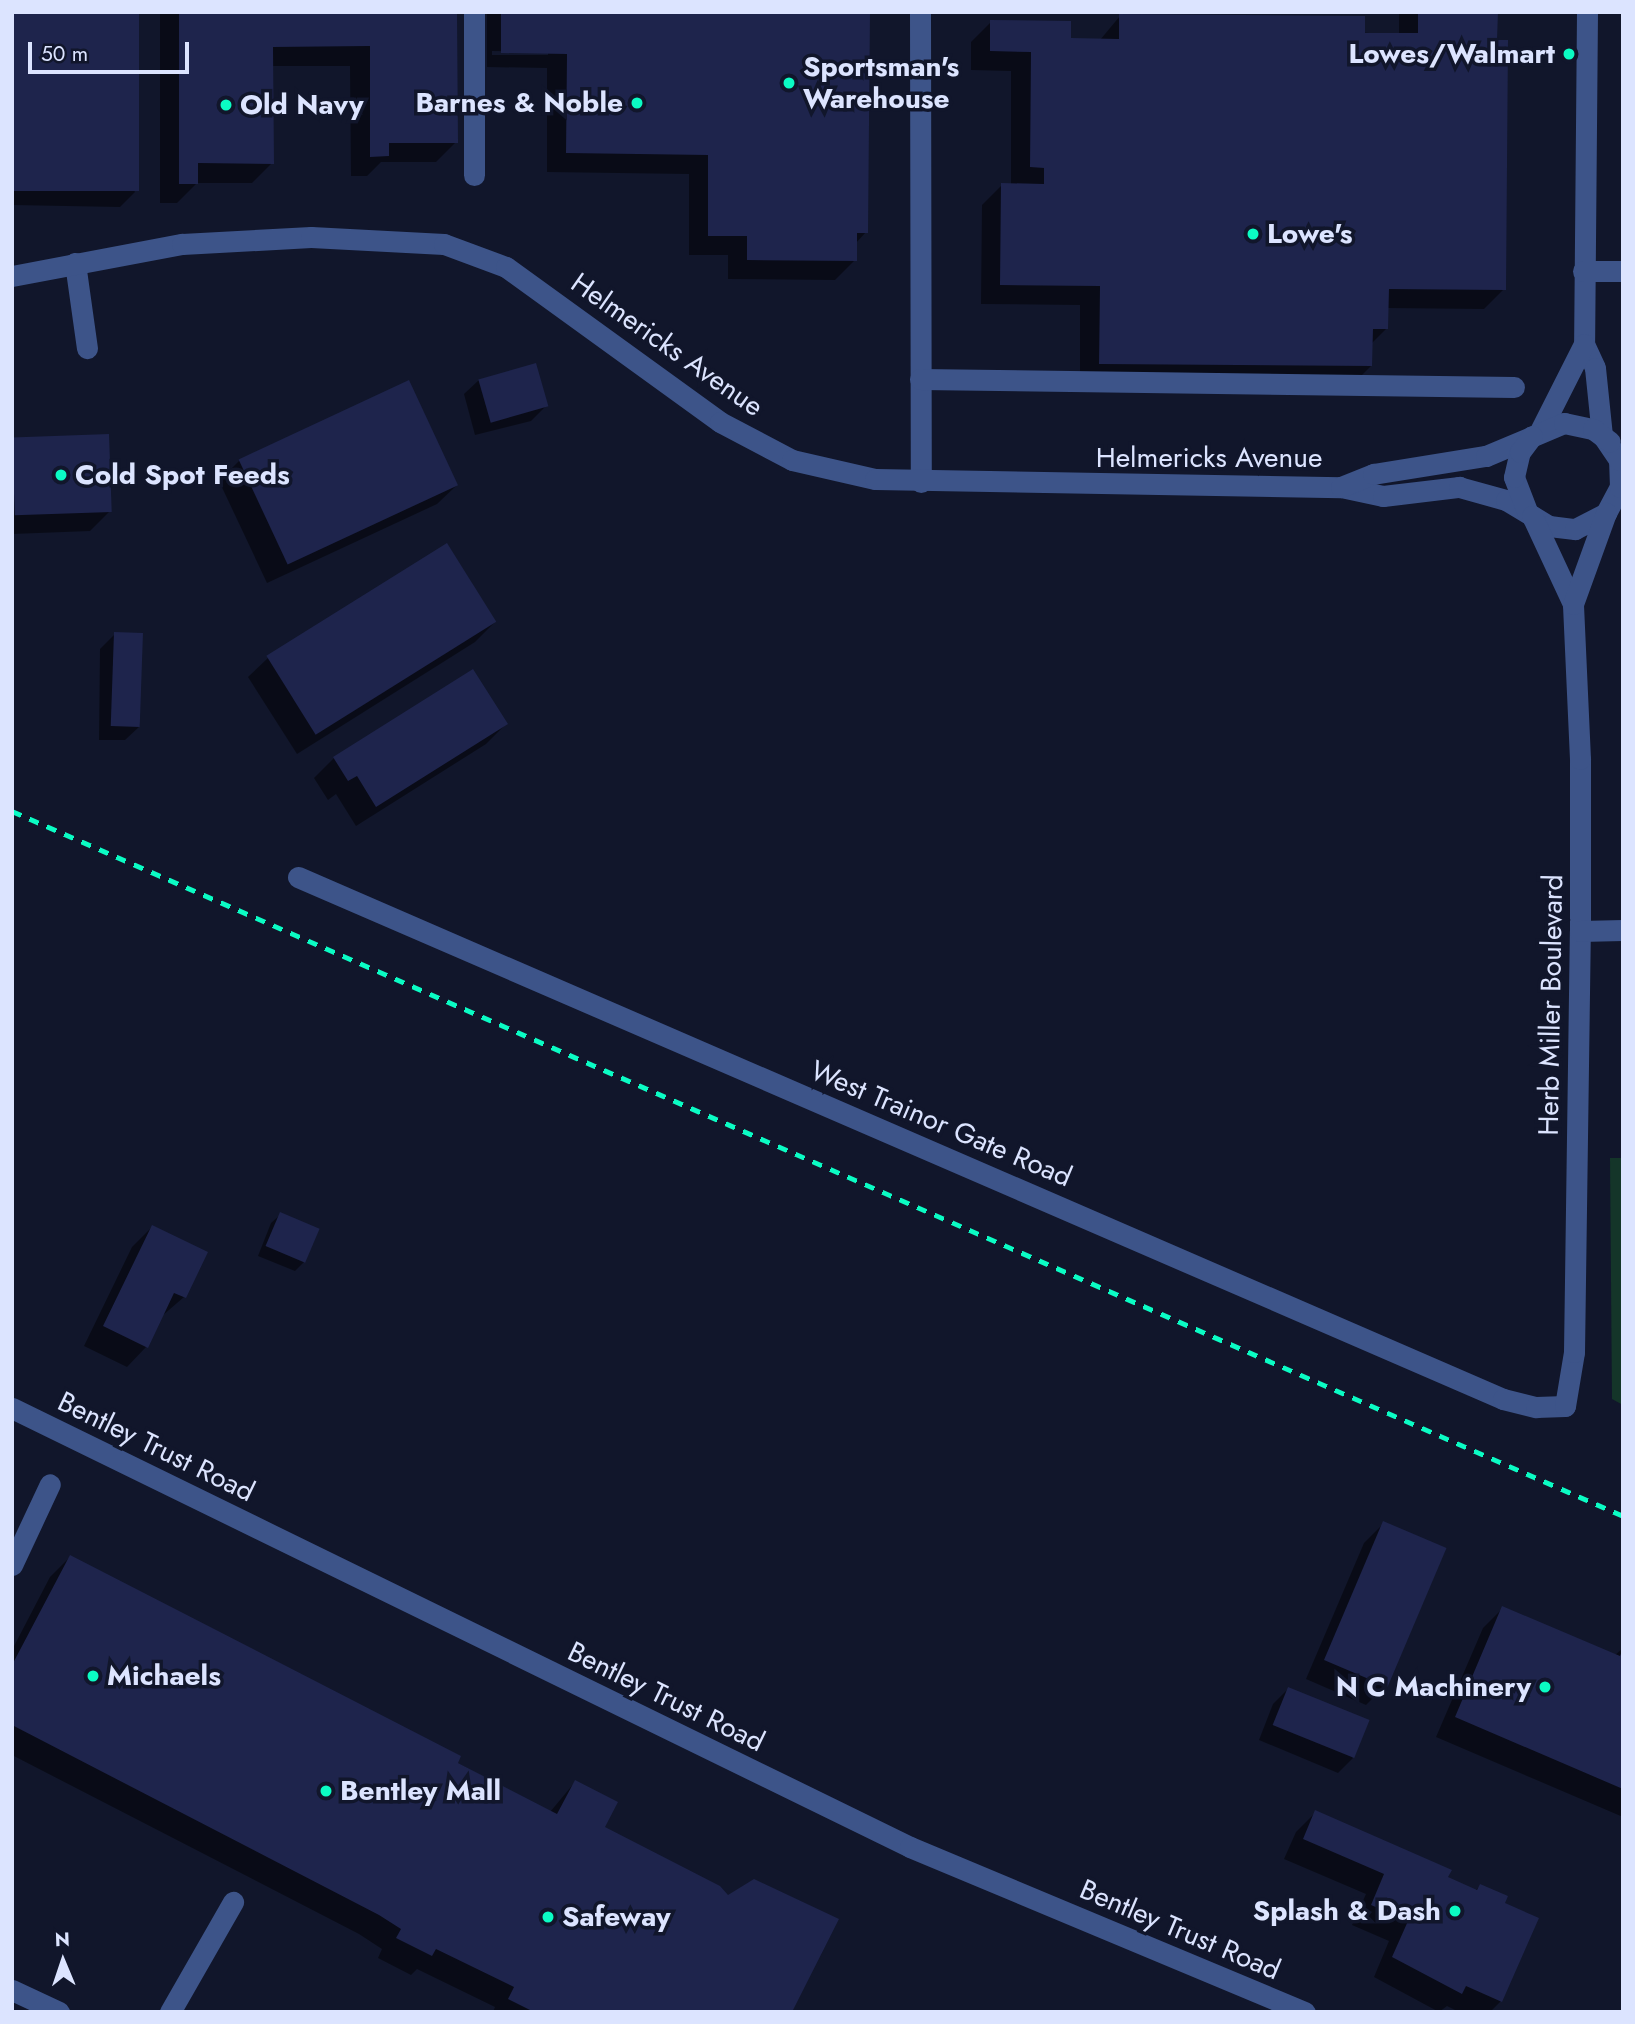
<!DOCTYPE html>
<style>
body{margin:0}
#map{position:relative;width:1635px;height:2024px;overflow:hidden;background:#11162b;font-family:Jost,sans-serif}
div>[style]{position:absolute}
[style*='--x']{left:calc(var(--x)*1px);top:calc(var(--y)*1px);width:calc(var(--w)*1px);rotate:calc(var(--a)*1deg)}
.green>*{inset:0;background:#143529}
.shadow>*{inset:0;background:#0007}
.building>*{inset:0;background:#1e244c;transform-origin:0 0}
.minor>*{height:21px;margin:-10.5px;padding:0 10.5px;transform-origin:10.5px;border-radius:10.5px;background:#3d5489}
.rail>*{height:5px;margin-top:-2.5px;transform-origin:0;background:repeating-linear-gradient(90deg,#0bfcc4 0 10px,transparent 0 19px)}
.dots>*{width:19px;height:19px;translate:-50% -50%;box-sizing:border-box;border:4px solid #11162b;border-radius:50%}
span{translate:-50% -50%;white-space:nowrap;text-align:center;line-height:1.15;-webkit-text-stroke:7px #11162b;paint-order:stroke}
.poi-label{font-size:28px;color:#dce4ff;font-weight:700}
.right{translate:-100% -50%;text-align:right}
.left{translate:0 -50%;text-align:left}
.street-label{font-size:28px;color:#dce4ff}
.frame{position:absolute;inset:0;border:14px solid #dce4ff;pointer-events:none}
.north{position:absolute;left:28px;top:1926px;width:70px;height:70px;-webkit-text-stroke:5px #11162b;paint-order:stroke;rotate:358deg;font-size:19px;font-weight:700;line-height:28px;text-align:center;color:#dce4ff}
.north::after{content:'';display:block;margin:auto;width:24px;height:32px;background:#dce4ff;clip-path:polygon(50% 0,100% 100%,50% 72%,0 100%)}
.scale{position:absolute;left:28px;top:42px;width:161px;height:32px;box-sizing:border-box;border:4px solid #dce4ff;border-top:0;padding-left:9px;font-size:21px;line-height:24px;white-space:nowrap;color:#dce4ff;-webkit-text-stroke:5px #11162b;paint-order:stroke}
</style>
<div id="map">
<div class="green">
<div style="clip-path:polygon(1610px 1158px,1623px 1158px,1623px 1405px,1612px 1399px)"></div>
</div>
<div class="shadow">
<div style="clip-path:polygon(12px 12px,135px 192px,120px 207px,12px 205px)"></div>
<div style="clip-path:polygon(160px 12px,456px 12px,456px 142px,436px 162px,381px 162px,367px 176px,351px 176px,350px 66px,271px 66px,272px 163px,252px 183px,197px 183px,177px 203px,160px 203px)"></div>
<div style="clip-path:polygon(evenodd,487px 12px,868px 12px,866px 232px,855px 244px,855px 260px,835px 280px,728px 279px,728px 255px,689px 255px,689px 174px,547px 172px,547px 68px,487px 67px,487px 12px,492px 51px,548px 52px,548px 55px,492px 55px,492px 51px)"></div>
<div style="clip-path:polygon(1399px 12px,1496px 12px,1504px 289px,1484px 309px,1387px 308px,1387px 328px,1371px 344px,1371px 366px,1351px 386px,1080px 383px,1080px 305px,981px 304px,982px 205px,1002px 185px,1011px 185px,1011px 71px,971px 70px,971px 42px,991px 22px,1069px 40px,1100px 40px,1120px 16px,1399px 35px)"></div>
<div style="clip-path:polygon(479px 380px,546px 406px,531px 421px,475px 435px,464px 394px)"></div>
<div style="clip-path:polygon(409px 382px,457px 485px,437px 504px,267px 583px,219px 481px,239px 461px)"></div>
<div style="clip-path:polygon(12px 439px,110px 511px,90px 531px,12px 534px)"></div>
<div style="clip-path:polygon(495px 622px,475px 642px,297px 754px,248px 677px,268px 658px)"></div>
<div style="clip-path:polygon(115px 634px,140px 726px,125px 740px,99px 740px,100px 649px)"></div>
<div style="clip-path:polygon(506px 724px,486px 744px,356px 826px,336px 794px,328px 800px,314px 778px,334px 758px)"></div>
<div style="clip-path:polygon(281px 1214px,304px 1262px,295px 1271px,258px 1256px,271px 1223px)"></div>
<div style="clip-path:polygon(152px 1227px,184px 1297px,162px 1316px,146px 1347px,127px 1367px,84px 1346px,132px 1247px)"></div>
<div style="clip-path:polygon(1384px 1523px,1444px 1549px,1386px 1685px,1366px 1705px,1306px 1679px,1364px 1543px)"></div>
<div style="clip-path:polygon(70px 1557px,550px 1812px,575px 1782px,603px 1828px,728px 1898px,790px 2012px,493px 2012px,495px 2007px,417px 1969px,411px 1975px,378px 1958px,382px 1949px,359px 1934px,12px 1755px,12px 1650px,50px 1577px)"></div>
<div style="clip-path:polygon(1503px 1608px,1614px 1656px,1623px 1648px,1623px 1817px,1436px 1737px,1483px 1628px)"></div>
<div style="clip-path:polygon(1288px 1689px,1353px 1758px,1338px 1773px,1259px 1740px,1273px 1704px)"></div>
<div style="clip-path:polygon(1316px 1812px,1446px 1878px,1475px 1891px,1480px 1886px,1501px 2001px,1490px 2012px,1459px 2012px,1447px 2006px,1439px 2012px,1374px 1977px,1389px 1941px,1352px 1925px,1366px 1894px,1284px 1859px,1296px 1832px)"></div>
</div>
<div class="building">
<div style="left:12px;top:12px;width:127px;height:179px"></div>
<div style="clip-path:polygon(179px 12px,457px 12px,458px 143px,389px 143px,389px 156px,370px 157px,370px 46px,273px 47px,274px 164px,198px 163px,198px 184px,179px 184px)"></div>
<div style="clip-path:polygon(501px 12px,870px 12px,868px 233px,857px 233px,857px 261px,747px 260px,747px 236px,708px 236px,708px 155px,566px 153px,567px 54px,501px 53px)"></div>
<div style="clip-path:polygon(1418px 12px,1498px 12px,1497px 40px,1508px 40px,1506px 290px,1389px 289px,1388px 329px,1373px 329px,1372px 366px,1099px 364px,1100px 286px,1000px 285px,1001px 183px,1044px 184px,1044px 168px,1030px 167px,1031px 52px,990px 51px,990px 20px,1071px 21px,1071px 38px,1119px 39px,1119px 14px,1365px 16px,1365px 33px,1418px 33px)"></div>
<div style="left:536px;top:363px;width:45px;height:60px;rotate:74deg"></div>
<div style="left:409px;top:380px;width:116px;height:188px;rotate:65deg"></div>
<div style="left:109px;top:434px;width:78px;height:97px;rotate:88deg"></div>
<div style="left:447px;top:543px;width:93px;height:213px;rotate:58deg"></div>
<div style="left:114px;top:632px;width:29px;height:94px;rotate:2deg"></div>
<div style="clip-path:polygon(473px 669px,508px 724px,376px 807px,357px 776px,348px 781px,333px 757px)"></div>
<div style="left:280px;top:1212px;width:43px;height:37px;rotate:23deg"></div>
<div style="clip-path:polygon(152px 1225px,208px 1252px,186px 1298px,174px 1293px,148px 1348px,103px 1326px)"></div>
<div style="left:1383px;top:1521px;width:69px;height:151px;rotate:23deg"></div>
<div style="clip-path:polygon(70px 1555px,461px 1756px,458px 1763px,557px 1814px,575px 1780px,618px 1802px,605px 1827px,720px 1886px,728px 1895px,754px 1879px,839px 1919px,792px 2012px,534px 2012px,508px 1999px,514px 1987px,436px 1949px,432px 1956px,396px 1938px,401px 1929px,379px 1915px,12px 1725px,12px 1665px)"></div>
<div style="clip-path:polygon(1502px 1606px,1620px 1656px,1623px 1649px,1623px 1789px,1455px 1717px)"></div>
<div style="left:1288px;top:1687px;width:88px;height:41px;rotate:22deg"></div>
<div style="clip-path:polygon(1315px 1810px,1452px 1870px,1448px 1877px,1477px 1890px,1480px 1884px,1508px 1896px,1505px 1903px,1539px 1918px,1502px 2002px,1466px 1986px,1462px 1994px,1392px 1957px,1408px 1921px,1371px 1905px,1384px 1874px,1303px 1839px)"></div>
</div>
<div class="minor">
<div style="--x:474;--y:12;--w:163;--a:90"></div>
<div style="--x:920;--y:12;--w:470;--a:89.9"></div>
<div style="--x:1587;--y:12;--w:332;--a:90.5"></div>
<div style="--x:1584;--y:344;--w:26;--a:65"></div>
<div style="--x:1595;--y:368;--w:68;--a:84.1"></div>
<div style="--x:75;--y:263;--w:86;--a:82"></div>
<div style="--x:1583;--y:271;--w:40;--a:0"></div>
<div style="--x:12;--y:276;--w:173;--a:-10.7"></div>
<div style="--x:182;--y:244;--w:129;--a:-3.1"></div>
<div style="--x:311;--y:237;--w:133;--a:3"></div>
<div style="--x:444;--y:244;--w:66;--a:20.4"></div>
<div style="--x:506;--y:267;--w:264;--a:35.9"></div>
<div style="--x:720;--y:422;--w:81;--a:27.8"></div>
<div style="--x:792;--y:460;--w:85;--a:12.9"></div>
<div style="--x:875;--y:479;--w:466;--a:1"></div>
<div style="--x:1341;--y:487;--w:43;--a:12.1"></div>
<div style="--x:1383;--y:496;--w:77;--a:-6.8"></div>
<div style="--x:1459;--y:487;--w:49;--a:15.5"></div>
<div style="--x:1506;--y:500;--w:50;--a:31.2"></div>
<div style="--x:1549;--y:526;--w:26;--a:7"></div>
<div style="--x:1575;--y:529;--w:35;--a:-27"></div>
<div style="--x:1606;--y:513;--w:30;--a:-62"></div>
<div style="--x:1620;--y:487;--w:27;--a:-92"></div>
<div style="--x:1619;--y:460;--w:27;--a:-124"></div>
<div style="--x:920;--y:379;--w:594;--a:0.77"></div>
<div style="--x:1540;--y:431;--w:97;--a:-63.2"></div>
<div style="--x:1341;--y:487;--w:35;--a:-22"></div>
<div style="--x:1373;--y:474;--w:114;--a:-9.1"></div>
<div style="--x:1486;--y:456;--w:85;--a:-22.9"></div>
<div style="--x:1564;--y:423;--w:30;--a:12"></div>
<div style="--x:1593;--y:429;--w:21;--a:37"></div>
<div style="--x:1527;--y:511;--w:36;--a:-111"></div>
<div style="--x:1514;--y:477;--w:26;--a:-77"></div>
<div style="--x:1520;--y:452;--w:20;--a:-53"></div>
<div style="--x:1532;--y:516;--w:97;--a:65"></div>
<div style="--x:298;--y:877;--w:1313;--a:23.42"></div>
<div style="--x:1503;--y:1399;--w:34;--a:14"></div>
<div style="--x:1536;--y:1407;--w:29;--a:-2"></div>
<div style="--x:1565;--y:1406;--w:55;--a:-80.5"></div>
<div style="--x:1574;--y:1352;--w:421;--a:-89.2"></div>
<div style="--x:1580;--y:931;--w:172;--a:-90"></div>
<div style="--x:1580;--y:759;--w:155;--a:-92.6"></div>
<div style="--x:1573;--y:604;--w:97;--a:-70.1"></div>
<div style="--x:1580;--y:931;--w:43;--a:-1.3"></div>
<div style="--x:12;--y:1408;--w:1000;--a:26.05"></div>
<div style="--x:910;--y:1847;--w:428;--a:22.7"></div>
<div style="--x:12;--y:1565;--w:89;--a:-64.9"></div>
<div style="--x:12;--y:1990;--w:52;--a:25.1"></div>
<div style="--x:170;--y:2012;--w:127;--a:-60.2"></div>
</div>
<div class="rail">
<div style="--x:12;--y:811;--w:1759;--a:23.63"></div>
</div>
<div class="dots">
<div style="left:1569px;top:54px;background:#0bfcc4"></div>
<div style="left:789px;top:83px;background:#0bfcc4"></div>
<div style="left:637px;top:103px;background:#0bfcc4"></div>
<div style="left:226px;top:105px;background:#0bfcc4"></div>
<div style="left:1253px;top:234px;background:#0bfcc4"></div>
<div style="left:61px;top:475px;background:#0bfcc4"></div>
<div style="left:93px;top:1676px;background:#0bfcc4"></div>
<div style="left:1545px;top:1687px;background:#0bfcc4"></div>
<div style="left:326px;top:1791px;background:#0bfcc4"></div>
<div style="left:1455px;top:1911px;background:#0bfcc4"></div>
<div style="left:548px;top:1917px;background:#0bfcc4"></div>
</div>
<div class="poi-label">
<span class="right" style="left:1555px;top:54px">Lowes/Walmart</span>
<span class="left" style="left:803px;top:83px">Sportsman's<br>Warehouse</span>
<span class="right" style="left:623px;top:103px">Barnes &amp; Noble</span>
<span class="left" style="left:240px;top:105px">Old Navy</span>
<span class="left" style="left:1267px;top:234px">Lowe's</span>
<span class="left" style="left:75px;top:475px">Cold Spot Feeds</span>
<span class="left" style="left:107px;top:1676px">Michaels</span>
<span class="right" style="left:1531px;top:1687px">N C Machinery</span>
<span class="left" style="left:340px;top:1791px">Bentley Mall</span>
<span class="right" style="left:1441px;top:1911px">Splash &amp; Dash</span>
<span class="left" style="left:562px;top:1917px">Safeway</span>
</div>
<div class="street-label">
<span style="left:667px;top:345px;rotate:35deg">Helmericks Avenue</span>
<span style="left:1209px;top:458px">Helmericks Avenue</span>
<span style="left:1551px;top:1005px;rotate:-89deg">Herb Miller Boulevard</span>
<span style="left:941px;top:1124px;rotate:23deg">West Trainor Gate Road</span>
<span style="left:156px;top:1447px;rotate:26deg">Bentley Trust Road</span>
<span style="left:666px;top:1697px;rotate:26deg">Bentley Trust Road</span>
<span style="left:1180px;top:1930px;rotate:23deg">Bentley Trust Road</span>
</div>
<div class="frame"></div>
<div class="north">N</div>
<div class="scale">50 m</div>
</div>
